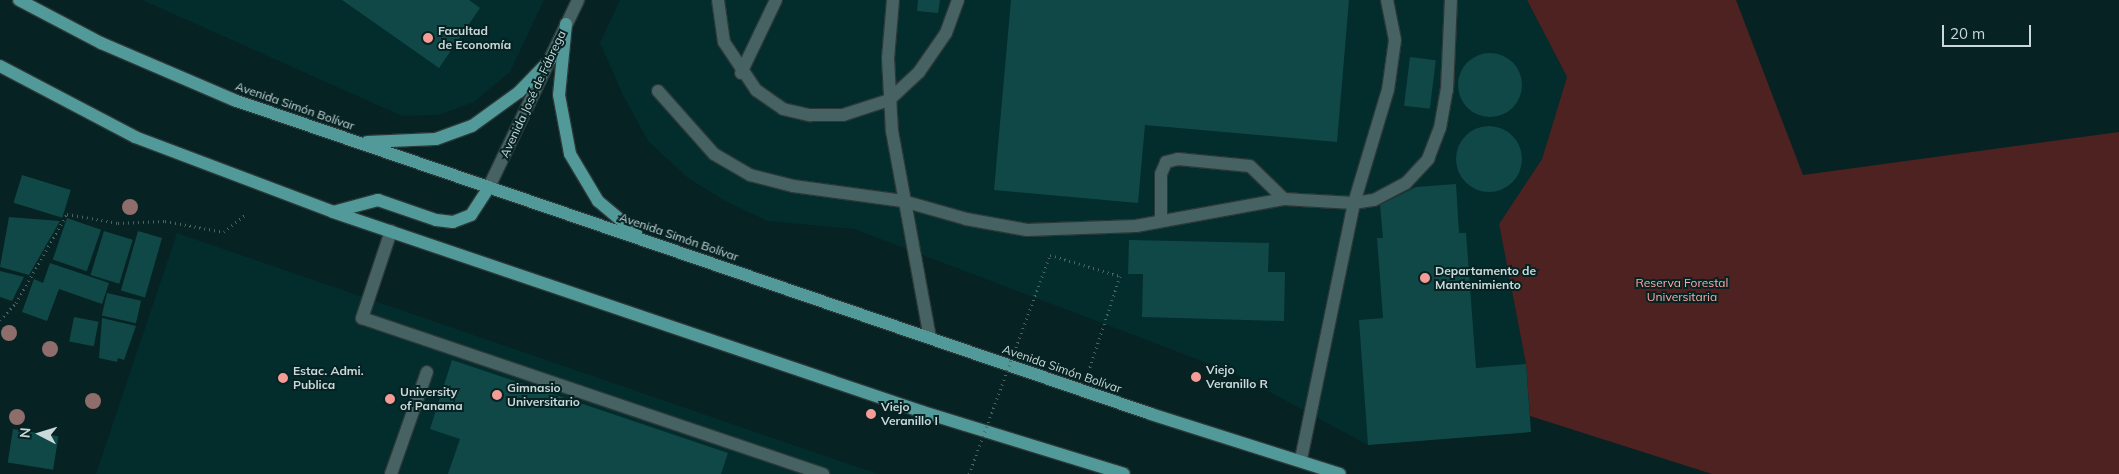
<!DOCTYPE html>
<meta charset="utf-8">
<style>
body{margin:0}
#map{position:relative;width:2119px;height:474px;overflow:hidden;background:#062222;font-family:Mulish,sans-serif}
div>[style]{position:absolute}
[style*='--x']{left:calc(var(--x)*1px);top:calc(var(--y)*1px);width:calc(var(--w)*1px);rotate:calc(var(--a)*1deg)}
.built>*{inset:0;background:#032c2c}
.green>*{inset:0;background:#4d2220}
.building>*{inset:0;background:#104848;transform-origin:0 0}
.round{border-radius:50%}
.path>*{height:3px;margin-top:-1.5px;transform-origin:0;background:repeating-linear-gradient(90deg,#4c6363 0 1px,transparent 0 5px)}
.roads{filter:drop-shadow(1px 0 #2c3838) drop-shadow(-1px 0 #2c3838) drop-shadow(0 1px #2c3838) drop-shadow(0 -1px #2c3838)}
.minor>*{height:12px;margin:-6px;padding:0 6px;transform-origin:6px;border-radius:6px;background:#466262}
.major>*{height:12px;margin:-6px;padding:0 6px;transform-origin:6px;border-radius:6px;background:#529999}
.path-bridge>*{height:3px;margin-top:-1.5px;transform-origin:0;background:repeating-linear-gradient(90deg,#4c6363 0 1px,transparent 0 5px)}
.trees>*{width:16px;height:16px;margin:-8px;border-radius:50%;background:#8e6d6a}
.dots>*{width:14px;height:14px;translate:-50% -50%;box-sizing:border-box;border:2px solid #062222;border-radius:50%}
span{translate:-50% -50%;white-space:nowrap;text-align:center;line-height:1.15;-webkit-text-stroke:4px #062222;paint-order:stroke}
.poi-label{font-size:12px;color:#c9d8d8;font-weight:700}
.left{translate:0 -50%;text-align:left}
.street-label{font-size:12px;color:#c9d8d8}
.park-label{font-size:12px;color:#feaaa5}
.north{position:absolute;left:15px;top:409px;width:50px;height:50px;-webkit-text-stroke:4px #062222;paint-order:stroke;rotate:275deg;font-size:14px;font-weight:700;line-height:20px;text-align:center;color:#c9d8d8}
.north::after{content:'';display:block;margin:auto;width:18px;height:22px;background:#c9d8d8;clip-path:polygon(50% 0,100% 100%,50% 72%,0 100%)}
.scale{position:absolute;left:1942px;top:25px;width:89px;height:22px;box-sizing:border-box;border:2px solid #c9d8d8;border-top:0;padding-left:6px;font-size:15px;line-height:18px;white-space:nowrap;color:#c9d8d8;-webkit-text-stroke:4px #062222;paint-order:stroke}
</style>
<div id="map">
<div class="built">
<div style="clip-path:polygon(142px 0,544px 0,510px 72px,474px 102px,439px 115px,402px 116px)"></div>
<div style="clip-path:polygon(620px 0,1527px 0,1567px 77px,1542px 159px,1499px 224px,1526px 364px,1531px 432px,1368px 445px,1236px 374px,854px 229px,767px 221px,725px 201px,688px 178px,648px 141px,623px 95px,600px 43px)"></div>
<div style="clip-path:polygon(177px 233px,863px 469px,880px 474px,96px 474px)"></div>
</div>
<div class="green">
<div style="clip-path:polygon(1527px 0,1736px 0,1803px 175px,2119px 132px,2119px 474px,1712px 474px,1530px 416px,1526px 364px,1499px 224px,1542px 159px,1567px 77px)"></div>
</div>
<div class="building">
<div style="clip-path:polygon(342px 0,469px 0,480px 8px,439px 68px)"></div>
<div style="clip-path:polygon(918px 0,940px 0,938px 13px,917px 11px)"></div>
<div style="clip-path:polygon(1011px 0,1349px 0,1337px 142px,1145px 125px,1138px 203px,994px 190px)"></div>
<div class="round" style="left:1458px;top:53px;width:64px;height:64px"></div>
<div style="left:1410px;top:57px;width:26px;height:49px;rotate:7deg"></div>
<div class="round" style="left:1456px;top:126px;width:66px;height:66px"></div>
<div style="left:22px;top:175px;width:51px;height:29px;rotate:17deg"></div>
<div style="clip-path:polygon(1456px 184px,1459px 233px,1466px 233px,1476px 368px,1526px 364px,1531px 432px,1368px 445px,1359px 320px,1383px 318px,1377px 238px,1383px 238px,1380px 205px,1416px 187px)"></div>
<div style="clip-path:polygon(9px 217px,60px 221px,29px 275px,0 267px)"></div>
<div style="left:67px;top:218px;width:36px;height:44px;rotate:19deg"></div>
<div style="left:104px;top:231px;width:30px;height:46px;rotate:17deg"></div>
<div style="left:138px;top:231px;width:25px;height:62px;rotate:16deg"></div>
<div style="clip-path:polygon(1129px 240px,1269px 243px,1268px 272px,1285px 272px,1284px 321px,1142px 317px,1143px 274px,1128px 274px)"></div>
<div style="clip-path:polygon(50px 263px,109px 283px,102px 304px,59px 289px,47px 321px,22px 312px,34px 279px,43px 283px)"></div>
<div style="clip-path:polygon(0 271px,24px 277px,12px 301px,0 297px)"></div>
<div style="left:107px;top:293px;width:35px;height:23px;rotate:13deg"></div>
<div style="left:74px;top:317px;width:25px;height:25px;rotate:11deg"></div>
<div style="clip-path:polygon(102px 318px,136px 326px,124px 360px,118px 358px,117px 362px,99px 358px)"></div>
<div style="clip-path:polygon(452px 360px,728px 453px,721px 474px,448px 474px,460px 439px,430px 429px)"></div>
<div style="left:13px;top:429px;width:46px;height:34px;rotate:9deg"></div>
</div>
<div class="path">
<div style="--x:1050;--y:255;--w:73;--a:16.7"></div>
<div style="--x:1120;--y:276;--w:99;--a:108.3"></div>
<div style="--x:0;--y:320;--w:23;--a:-47"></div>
<div style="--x:16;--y:303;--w:103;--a:-60.2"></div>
<div style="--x:67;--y:214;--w:52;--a:10"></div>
<div style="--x:118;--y:223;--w:47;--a:-2.4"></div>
<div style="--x:165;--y:221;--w:60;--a:10.6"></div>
<div style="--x:224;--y:232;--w:28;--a:-39"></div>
</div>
<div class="roads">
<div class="minor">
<div style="--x:718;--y:0;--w:42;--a:81.9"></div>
<div style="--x:724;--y:42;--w:58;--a:56.3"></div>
<div style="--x:756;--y:90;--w:33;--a:35"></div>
<div style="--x:783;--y:109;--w:28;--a:13"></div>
<div style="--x:810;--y:115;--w:33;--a:0"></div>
<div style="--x:843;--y:115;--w:48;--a:-18.1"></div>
<div style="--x:889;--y:100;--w:41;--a:-43"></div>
<div style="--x:919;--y:72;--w:47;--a:-55.3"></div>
<div style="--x:946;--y:33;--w:35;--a:-70"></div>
<div style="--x:893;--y:0;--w:58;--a:94.9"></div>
<div style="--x:888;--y:58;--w:73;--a:86.9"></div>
<div style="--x:892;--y:131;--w:210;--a:79.6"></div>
<div style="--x:741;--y:73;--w:81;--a:-64.4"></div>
<div style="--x:658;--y:91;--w:84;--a:48.4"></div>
<div style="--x:714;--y:154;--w:42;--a:30.3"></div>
<div style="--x:750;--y:175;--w:44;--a:14.3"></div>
<div style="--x:793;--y:186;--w:111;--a:7.8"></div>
<div style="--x:903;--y:201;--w:66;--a:15.9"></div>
<div style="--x:966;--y:219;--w:62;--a:10.2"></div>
<div style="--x:1027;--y:230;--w:109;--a:-2.1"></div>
<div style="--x:1136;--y:226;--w:150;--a:-10.3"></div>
<div style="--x:1284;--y:199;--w:70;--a:3.3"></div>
<div style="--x:1354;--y:203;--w:20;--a:-9"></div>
<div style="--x:1374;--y:200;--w:36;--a:-28"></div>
<div style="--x:1406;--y:183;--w:33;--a:-47"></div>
<div style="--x:1428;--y:159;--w:33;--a:-69"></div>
<div style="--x:1440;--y:128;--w:39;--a:-80"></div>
<div style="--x:1447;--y:90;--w:90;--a:-87.5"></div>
<div style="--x:488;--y:189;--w:209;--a:-64.5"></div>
<div style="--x:1161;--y:220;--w:46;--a:-90"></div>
<div style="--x:1161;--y:174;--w:13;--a:-67"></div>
<div style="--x:1166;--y:162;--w:12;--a:-14"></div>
<div style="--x:1178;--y:159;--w:72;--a:5.6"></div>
<div style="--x:1250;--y:166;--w:47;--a:44.1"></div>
<div style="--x:391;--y:231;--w:92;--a:108.4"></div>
<div style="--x:362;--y:318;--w:487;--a:18.7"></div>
<div style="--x:1301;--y:459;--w:261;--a:-78.3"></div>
<div style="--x:1354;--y:203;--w:118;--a:-73.3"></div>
<div style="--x:1388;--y:90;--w:50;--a:-82"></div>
<div style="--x:1395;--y:40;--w:41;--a:-101.3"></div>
<div style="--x:391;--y:474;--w:108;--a:-70.6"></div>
</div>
<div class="major">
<div style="--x:19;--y:0;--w:93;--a:27.7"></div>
<div style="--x:101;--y:43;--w:145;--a:23.2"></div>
<div style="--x:234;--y:100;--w:969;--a:18.9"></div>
<div style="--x:1151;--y:414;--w:198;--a:17.6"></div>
<div style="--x:566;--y:24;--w:71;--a:95.6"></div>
<div style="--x:559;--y:95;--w:60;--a:79.4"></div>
<div style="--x:570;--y:154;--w:55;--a:59.2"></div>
<div style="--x:598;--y:201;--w:50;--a:40.1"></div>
<div style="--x:0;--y:66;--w:153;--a:27.7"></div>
<div style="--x:135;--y:137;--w:212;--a:20.7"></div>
<div style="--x:333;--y:212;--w:623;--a:18.73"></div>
<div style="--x:923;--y:412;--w:210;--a:17.1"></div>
<div style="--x:367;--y:142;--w:69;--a:-2.5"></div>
<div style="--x:436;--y:139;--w:38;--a:-20"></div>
<div style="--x:472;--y:126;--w:58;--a:-35.9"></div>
<div style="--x:519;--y:92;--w:45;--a:-45.9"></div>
<div style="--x:333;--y:212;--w:47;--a:-14.9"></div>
<div style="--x:378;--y:200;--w:61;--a:19"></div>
<div style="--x:436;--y:220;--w:17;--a:7"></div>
<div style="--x:453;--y:222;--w:19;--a:-21"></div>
<div style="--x:471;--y:215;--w:31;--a:-57"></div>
</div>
</div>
<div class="path-bridge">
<div style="--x:969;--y:474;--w:233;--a:-69.7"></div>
</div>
<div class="trees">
<div style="left:130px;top:207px"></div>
<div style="left:9px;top:333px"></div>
<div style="left:50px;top:349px"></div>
<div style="left:93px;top:401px"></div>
<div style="left:17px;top:417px"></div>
</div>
<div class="dots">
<div style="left:428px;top:38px;background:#f59c96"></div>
<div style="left:1425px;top:278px;background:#f59c96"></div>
<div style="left:1196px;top:377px;background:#f59c96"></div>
<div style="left:283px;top:378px;background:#f59c96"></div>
<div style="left:497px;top:395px;background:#f59c96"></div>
<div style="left:390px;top:399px;background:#f59c96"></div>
<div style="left:871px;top:414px;background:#f59c96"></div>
</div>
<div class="poi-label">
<span class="left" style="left:438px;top:38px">Facultad<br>de Economía</span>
<span class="left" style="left:1435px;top:278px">Departamento de<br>Mantenimiento</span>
<span class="left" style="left:1206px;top:377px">Viejo<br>Veranillo R</span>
<span class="left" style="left:293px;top:378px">Estac. Admi.<br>Publica</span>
<span class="left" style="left:507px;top:395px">Gimnasio<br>Universitario</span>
<span class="left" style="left:400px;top:399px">University<br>of Panama</span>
<span class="left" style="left:881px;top:414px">Viejo<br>Veranillo I</span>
</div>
<div class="street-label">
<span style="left:533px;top:94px;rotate:-65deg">Avenida José de Fábrega</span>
<span style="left:295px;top:106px;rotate:19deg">Avenida Simón Bolívar</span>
<span style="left:679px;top:237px;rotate:19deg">Avenida Simón Bolívar</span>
<span style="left:1062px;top:369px;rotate:19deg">Avenida Simón Bolívar</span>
</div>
<div class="park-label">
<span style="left:1682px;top:290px">Reserva Forestal<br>Universitaria</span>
</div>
<div class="north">N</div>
<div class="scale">20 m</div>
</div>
